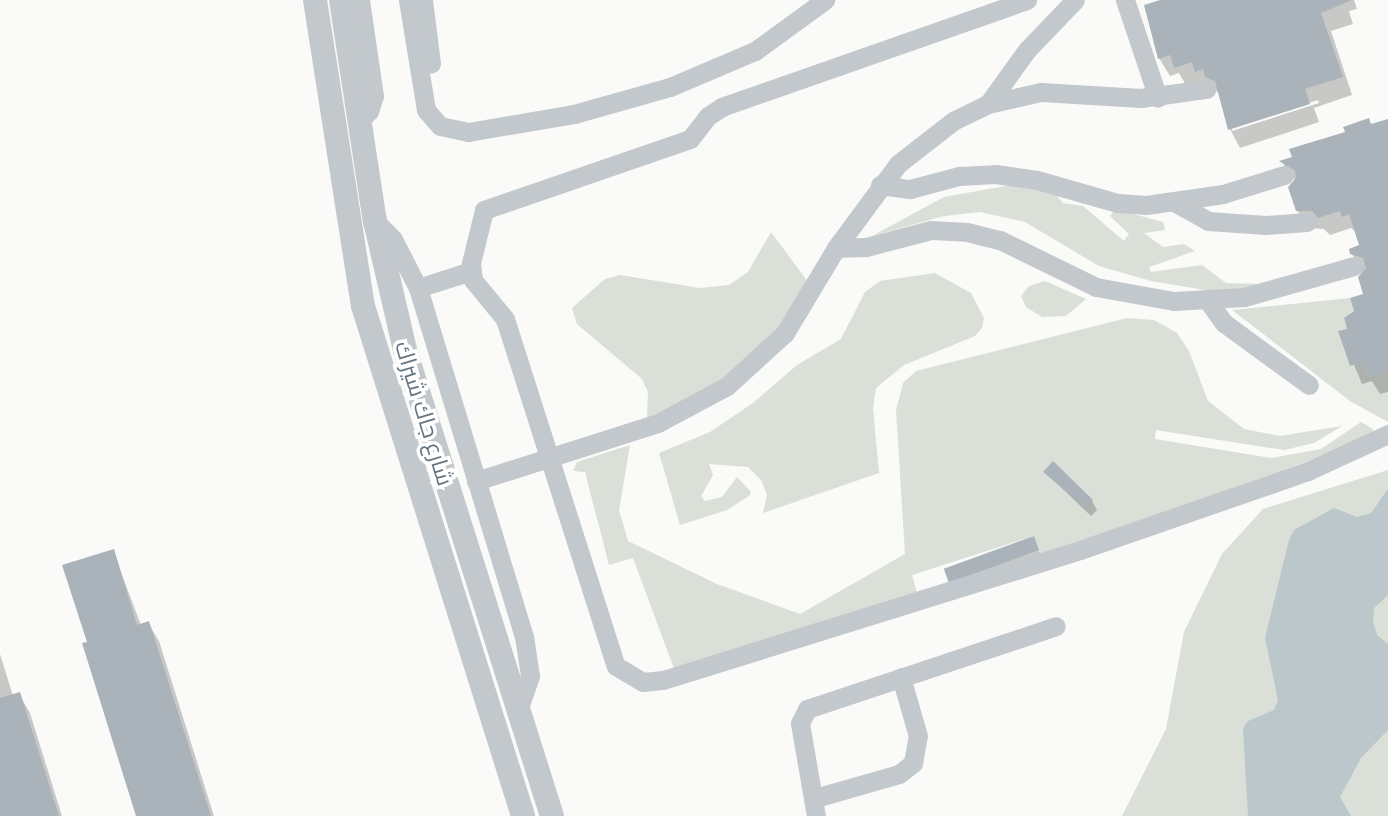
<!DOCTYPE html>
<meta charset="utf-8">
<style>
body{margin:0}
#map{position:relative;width:1388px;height:816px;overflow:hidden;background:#fafaf8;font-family:"IBM Plex Sans",Cairo,sans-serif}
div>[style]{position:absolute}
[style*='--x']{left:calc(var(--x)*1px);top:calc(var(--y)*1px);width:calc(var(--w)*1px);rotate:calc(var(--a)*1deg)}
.green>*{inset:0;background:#dadfd7}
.water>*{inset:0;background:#bbc7cb}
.shadow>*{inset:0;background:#0003}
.building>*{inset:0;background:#aab3b9;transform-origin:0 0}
.minor>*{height:19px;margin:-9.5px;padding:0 9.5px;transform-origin:9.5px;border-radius:9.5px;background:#c3c8cc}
.tertiary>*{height:24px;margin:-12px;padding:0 12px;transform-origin:12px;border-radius:12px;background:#c3c8cc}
span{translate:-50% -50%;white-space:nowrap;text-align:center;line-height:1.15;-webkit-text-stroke:7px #fff;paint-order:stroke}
.street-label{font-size:23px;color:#657683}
</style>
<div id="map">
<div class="green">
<div style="clip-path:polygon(1017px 184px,1052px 190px,1063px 203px,1083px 206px,1124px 241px,1129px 234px,1110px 216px,1115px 209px,1163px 222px,1165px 230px,1144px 233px,1163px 247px,1184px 244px,1195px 251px,1149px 267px,1151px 272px,1202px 265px,1226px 283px,1264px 284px,1245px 291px,1211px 291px,1151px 281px,1099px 266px,1025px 222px,980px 212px,944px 216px,872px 236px,944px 197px)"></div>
<div style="clip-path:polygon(771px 232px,808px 282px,778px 335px,734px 377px,647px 419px,648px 392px,642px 379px,577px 324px,572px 308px,605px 279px,620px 275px,700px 288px,729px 285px,748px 272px)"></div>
<div style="clip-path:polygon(935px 273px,971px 293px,984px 318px,982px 328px,975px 336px,904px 365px,876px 388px,873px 408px,879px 473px,763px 513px,767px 495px,761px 480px,748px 467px,709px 464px,713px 475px,701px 496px,705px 501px,722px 497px,737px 477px,751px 492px,749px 496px,727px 510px,680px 525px,659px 453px,710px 432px,753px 403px,797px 365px,841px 339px,865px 292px,880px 281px)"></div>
<div style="clip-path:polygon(1045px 281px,1086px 299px,1066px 316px,1042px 317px,1026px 307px,1021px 296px,1029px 286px)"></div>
<div style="clip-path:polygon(1350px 298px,1354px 311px,1344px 318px,1347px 329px,1339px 332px,1350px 366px,1363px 362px,1368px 377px,1388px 370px,1388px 422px,1350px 401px,1232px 310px)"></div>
<div style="clip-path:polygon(1127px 318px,1154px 320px,1177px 333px,1189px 351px,1208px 401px,1244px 429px,1280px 436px,1342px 426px,1314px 443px,1284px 450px,1156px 430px,1155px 439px,1271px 458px,1321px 449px,1361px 422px,1373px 429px,1374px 437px,1042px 558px,1034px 536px,912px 575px,918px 597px,676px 674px,633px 558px,609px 565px,585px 472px,573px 471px,577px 462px,630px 445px,619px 510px,628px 541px,717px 584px,800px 614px,905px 554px,896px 410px,903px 383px,916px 371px)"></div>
<div style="clip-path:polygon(1388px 470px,1388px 816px,1122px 816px,1166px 729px,1184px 632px,1222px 554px,1263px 509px)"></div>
</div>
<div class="water">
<div style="clip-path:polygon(1388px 489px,1388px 595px,1374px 608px,1373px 622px,1377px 635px,1388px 644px,1388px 730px,1361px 758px,1340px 797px,1351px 816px,1248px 816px,1243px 728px,1248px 721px,1274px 710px,1278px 700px,1265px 638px,1289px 540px,1294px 530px,1334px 508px,1357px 517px,1371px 513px)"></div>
</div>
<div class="shadow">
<div style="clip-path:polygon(evenodd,1166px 0,1354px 0,1357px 9px,1349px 11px,1353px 24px,1331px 31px,1352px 95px,1314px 108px,1319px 122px,1240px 148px,1230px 129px,1221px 96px,1213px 87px,1186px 85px,1179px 73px,1170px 76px,1159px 58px,1166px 0,1318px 100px,1319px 103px,1232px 131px,1232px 127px,1318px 100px)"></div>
<div style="clip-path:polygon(1388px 121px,1388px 392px,1380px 394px,1372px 381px,1362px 384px,1341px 333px,1349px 330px,1366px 295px,1364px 274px,1352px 254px,1361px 246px,1357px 233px,1351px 228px,1330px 235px,1324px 229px,1308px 228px,1297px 210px,1295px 181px,1282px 162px)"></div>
<div style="clip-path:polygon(1045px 472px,1092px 501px,1097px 510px,1091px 516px)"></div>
<div style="clip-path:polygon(1033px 538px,1045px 564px,956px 592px,948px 578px)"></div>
<div style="clip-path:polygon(113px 551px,141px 625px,148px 623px,159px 641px,214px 816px,138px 816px,89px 643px)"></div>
<div style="clip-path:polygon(0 654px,13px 696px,19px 694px,30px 713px,62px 816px,0 816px)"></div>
</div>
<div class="building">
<div style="clip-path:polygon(1160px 0,1352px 0,1321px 13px,1343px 77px,1305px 89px,1310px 104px,1228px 130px,1215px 81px,1205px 77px,1203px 69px,1195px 72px,1192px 62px,1174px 68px,1170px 55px,1158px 59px,1144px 5px)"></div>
<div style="clip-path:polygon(1369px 118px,1371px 124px,1388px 119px,1388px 370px,1368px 377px,1363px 362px,1350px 366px,1338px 331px,1347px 329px,1344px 318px,1354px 311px,1350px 298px,1363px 294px,1358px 277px,1366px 268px,1363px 258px,1350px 254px,1349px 249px,1359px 245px,1349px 214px,1342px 217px,1340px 211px,1318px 218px,1312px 211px,1296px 211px,1288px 187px,1296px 178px,1295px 171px,1279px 161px,1292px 157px,1289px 149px,1345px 132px,1343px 127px)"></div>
<div style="clip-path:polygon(1053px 461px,1093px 500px,1086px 508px,1043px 472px)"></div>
<div style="left:1034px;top:536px;width:15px;height:96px;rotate:70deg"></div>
<div style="clip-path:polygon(114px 549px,137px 625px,149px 621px,211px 816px,136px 816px,82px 643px,87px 642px,62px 565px)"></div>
<div style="clip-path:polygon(20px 692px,59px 816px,0 816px,0 698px)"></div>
</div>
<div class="minor">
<div style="--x:408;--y:0;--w:111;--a:80.7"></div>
<div style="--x:426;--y:110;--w:21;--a:49"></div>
<div style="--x:440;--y:126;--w:29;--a:12"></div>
<div style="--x:468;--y:132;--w:108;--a:-9.6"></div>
<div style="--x:574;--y:114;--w:100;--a:-15.7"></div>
<div style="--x:670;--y:87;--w:92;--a:-23"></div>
<div style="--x:755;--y:51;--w:87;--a:-36.1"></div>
<div style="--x:423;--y:0;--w:64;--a:82.8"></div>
<div style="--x:1027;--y:0;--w:323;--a:160.7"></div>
<div style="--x:722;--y:107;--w:17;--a:147"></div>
<div style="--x:708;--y:116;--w:29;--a:128"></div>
<div style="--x:690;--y:139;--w:218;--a:161"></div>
<div style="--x:484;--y:210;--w:55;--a:103.8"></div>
<div style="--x:471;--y:263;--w:17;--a:83"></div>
<div style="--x:473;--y:280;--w:50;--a:50.6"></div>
<div style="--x:505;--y:319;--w:364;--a:72.3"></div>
<div style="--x:616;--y:666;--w:31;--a:31"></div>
<div style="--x:643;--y:682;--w:20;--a:-6"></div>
<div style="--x:663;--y:680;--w:437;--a:-17.3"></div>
<div style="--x:1080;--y:550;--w:241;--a:-19.1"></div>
<div style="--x:1308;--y:471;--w:88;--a:-24.8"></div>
<div style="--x:1125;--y:0;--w:103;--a:71.4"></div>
<div style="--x:988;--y:104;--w:67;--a:-54.2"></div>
<div style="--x:1027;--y:50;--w:69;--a:-46.2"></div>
<div style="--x:358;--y:122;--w:16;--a:-45"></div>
<div style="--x:369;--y:111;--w:16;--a:-72"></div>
<div style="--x:374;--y:96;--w:97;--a:-98.3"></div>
<div style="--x:880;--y:185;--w:30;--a:8"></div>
<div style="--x:910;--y:189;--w:51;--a:-14.9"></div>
<div style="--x:959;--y:176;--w:36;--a:-3"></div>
<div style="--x:995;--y:174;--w:42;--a:8.1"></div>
<div style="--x:1037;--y:180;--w:84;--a:15.9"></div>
<div style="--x:1118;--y:203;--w:28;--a:4"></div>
<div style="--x:1146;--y:205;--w:78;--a:-8.1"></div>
<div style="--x:1223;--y:194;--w:64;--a:-17.3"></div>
<div style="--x:1174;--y:202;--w:39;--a:29"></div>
<div style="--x:1208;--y:221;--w:58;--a:3.9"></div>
<div style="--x:1266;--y:225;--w:41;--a:-4.2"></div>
<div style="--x:375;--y:221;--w:25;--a:45"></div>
<div style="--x:393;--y:239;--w:55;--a:63"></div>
<div style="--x:418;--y:288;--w:364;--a:73.1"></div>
<div style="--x:524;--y:636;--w:40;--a:81.5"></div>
<div style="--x:530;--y:676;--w:37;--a:109"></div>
<div style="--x:836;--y:248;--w:30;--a:-2"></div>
<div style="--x:866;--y:247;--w:67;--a:-14.7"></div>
<div style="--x:931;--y:230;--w:36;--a:3"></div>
<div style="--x:967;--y:232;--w:34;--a:14"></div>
<div style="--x:1000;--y:240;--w:107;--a:26.1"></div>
<div style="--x:1096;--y:287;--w:79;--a:10.2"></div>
<div style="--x:1174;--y:301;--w:70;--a:-3.3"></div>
<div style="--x:1244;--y:297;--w:114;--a:-15.7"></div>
<div style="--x:418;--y:288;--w:56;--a:-17.8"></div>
<div style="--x:1208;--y:301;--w:27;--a:54"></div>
<div style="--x:1224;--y:323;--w:105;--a:36.1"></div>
<div style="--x:476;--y:481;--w:191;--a:-17.7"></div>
<div style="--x:658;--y:423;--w:78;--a:-28.2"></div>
<div style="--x:727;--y:386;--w:79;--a:-42.4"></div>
<div style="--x:785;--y:333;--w:99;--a:-59"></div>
<div style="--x:836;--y:248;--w:104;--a:-53.6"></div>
<div style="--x:898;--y:164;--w:70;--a:-38"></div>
<div style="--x:953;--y:121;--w:39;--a:-26"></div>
<div style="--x:988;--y:104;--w:54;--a:-12.8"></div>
<div style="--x:1041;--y:92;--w:100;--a:3.4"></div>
<div style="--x:1141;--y:98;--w:66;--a:-7.9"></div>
<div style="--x:815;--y:798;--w:87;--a:-15.9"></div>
<div style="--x:899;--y:774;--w:18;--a:-38"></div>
<div style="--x:913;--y:763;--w:27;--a:-80"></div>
<div style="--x:918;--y:736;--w:61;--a:-106.1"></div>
<div style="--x:816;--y:816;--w:94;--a:-99.8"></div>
<div style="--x:800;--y:723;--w:16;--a:-63"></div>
<div style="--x:807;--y:709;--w:262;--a:-18.4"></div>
</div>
<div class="tertiary">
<div style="--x:315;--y:0;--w:310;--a:81.1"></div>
<div style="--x:363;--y:306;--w:535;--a:72.58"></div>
<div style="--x:341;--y:0;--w:224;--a:81.3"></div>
<div style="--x:375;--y:221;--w:132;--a:76.9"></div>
<div style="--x:405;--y:350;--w:489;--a:72.5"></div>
</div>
<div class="street-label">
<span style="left:425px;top:413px;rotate:73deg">شارع جاك شيراك</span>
</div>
</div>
